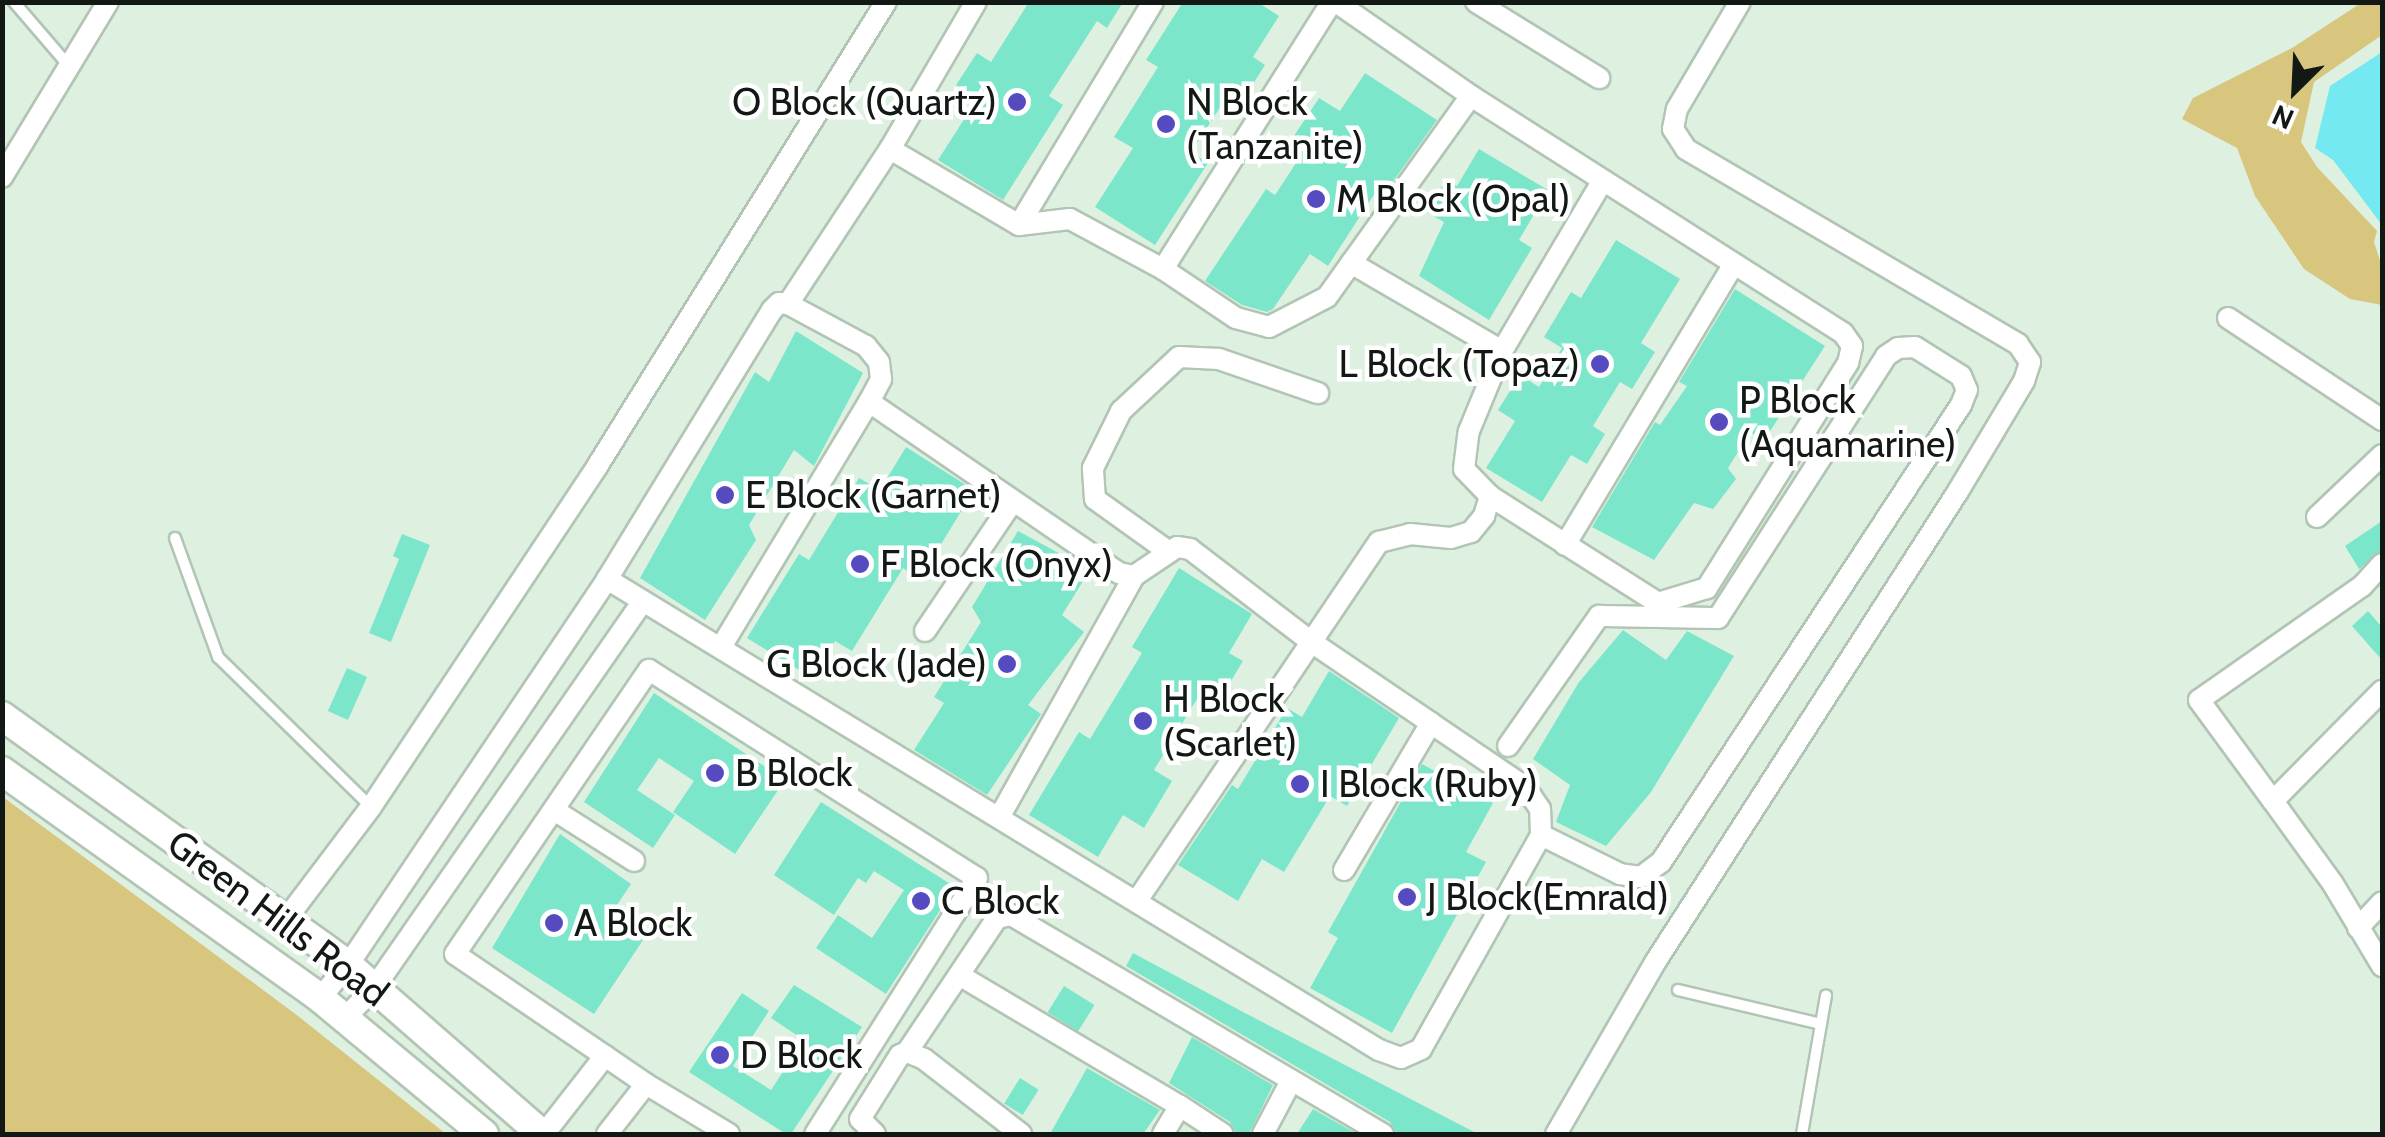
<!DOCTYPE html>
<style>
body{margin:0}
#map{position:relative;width:2385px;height:1137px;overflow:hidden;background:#def1e0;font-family:Cabin,sans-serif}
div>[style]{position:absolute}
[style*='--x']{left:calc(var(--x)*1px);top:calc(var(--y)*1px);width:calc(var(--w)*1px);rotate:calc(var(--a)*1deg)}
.green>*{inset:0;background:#d8c57e}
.water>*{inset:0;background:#74e9f2}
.building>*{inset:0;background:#7ce6cb;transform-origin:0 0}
.roads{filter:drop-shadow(2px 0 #b2c5b4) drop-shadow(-2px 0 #b2c5b4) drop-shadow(0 2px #b2c5b4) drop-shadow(0 -2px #b2c5b4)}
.lane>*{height:10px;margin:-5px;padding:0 5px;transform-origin:5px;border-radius:5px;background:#fff}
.street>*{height:20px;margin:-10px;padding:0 10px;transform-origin:10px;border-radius:10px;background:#fff}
.secondary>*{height:28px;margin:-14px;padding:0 14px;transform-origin:14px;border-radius:14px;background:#fff}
.dots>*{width:28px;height:28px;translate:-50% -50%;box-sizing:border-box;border:5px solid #fff;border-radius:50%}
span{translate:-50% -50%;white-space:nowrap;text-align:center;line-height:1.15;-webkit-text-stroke:9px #fff;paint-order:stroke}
.poi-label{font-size:38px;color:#121813}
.right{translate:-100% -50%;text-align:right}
.left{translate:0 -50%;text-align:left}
.street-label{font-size:38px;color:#121813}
.frame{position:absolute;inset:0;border:5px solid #121813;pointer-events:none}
.north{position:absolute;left:2245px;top:40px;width:100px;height:100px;-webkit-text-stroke:8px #fff;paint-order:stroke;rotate:204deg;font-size:28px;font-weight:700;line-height:40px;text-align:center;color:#121813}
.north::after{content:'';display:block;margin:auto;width:35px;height:45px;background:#121813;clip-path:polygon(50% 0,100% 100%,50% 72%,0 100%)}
</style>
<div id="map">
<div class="green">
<div style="clip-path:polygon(2361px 3px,2382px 3px,2382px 35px,2314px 82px,2301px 142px,2317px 167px,2377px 231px,2374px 242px,2382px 267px,2382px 305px,2350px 299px,2304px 269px,2255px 196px,2237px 148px,2182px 119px,2193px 98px,2292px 48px)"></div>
<div style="clip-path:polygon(3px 797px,298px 1016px,446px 1134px,3px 1134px)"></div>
</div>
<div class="water">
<div style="clip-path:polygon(2382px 52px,2382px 225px,2333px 160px,2315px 148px,2330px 86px)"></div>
</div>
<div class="building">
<div style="clip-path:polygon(1029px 2px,1123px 2px,1107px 28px,1097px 21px,1049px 96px,1063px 105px,1003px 200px,938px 160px,977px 99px,956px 85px,977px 53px,991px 62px)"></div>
<div style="clip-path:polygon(1183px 2px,1257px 2px,1279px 16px,1253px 57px,1265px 65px,1236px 111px,1223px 103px,1191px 152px,1208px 163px,1155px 245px,1095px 207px,1133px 148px,1114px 137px,1158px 67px,1146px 60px)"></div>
<div style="clip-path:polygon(1365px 73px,1437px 120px,1382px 197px,1375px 193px,1328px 266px,1310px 254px,1273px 309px,1267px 312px,1242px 305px,1205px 281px,1266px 189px,1275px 195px,1298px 160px,1284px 151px,1319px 98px,1340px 111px)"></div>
<div style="clip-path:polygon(1479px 149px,1548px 190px,1519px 240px,1532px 248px,1489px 320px,1419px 276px,1444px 222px,1426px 212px,1446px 180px,1457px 186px)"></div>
<div style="clip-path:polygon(1616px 240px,1680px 279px,1641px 343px,1655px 352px,1632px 389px,1620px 382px,1593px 426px,1605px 434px,1587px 464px,1571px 455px,1542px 502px,1486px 468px,1515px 421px,1498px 410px,1520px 375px,1539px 387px,1562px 348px,1544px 337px,1571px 292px,1581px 298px)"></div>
<div style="clip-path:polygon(1735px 289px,1825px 346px,1767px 436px,1750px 433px,1728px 468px,1736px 479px,1713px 509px,1694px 503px,1654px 560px,1592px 527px,1655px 422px,1660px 425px,1687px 386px,1679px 382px)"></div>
<div style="clip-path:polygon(796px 331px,863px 373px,814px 466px,794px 450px,749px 525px,756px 540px,705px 620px,640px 578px,755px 372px,769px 382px)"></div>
<div style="clip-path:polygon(906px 447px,974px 490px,920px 579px,903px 568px,852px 651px,835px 641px,812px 678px,747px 638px,799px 554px,809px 560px,859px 478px,880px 490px)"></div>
<div style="clip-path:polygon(2382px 521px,2382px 551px,2359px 569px,2345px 546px)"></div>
<div style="clip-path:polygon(1018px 531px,1090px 570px,1062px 615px,1084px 632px,1028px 705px,1041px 714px,987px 795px,914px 750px,944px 703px,934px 697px,981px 622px,972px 607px)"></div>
<div style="clip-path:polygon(402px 534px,430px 545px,391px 642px,369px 633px,399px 559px,393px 556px)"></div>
<div style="clip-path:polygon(1179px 568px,1252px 614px,1229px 653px,1243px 661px,1214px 709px,1197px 699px,1154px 770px,1172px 781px,1144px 828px,1123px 815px,1098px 857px,1029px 815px,1079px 732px,1090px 739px,1142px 653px,1132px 647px)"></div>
<div style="clip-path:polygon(2368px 611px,2382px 627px,2382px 660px,2352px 626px)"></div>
<div style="clip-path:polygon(1623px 630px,1666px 660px,1687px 631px,1734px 656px,1651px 792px,1606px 846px,1556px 822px,1570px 785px,1533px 759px,1579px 682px)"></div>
<div style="left:347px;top:668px;width:22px;height:47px;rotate:24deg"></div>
<div style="clip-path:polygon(1329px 671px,1399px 718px,1347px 806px,1330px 796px,1284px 872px,1262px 859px,1238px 901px,1178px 865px,1232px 785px,1238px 789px,1287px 708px,1302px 717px)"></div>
<div style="clip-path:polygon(654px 693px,785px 780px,735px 854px,673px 812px,694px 781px,659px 758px,637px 790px,675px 815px,653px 848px,584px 802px)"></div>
<div style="clip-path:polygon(1422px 764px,1493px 803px,1466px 852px,1486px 862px,1392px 1033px,1310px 988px,1338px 938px,1328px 932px)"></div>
<div style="clip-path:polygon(821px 802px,955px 887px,886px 994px,816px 948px,838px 915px,872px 938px,904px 890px,874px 871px,866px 883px,858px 878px,834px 915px,774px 875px)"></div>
<div style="clip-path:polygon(560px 834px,631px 884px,609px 917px,643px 940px,594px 1014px,492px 948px)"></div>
<div style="clip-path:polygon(1133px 953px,1245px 1013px,1478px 1134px,1397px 1134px,1390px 1122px,1126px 966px)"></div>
<div style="clip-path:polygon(794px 985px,862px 1027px,791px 1134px,786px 1134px,689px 1072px,742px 993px,769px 1011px,733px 1066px,771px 1090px,804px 1040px,771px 1018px)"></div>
<div style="left:1064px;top:986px;width:36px;height:31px;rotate:32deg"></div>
<div style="clip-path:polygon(1192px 1037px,1273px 1085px,1249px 1134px,1237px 1134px,1230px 1122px,1169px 1083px)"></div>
<div style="clip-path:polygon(1087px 1068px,1160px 1110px,1143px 1134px,1050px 1134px)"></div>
<div style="left:1020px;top:1078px;width:22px;height:30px;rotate:32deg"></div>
<div style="clip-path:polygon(1313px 1109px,1357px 1134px,1297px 1134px)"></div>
</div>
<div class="roads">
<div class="lane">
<div style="--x:14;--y:2;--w:84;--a:49.3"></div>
<div style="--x:175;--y:538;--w:127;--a:70.1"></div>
<div style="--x:218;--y:657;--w:214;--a:44.4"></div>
<div style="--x:1678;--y:990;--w:147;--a:13.4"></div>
<div style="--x:1821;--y:1024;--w:112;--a:99.8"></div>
<div style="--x:1821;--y:1024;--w:29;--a:-80"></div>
</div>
<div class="street">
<div style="--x:1336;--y:2;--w:165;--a:34.8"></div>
<div style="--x:1471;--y:96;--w:441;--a:32.5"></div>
<div style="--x:1843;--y:333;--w:16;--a:55"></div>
<div style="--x:1852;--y:346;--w:17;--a:103"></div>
<div style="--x:1848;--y:363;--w:266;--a:122.1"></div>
<div style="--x:1707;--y:588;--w:51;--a:163"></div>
<div style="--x:1658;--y:603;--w:199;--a:-147.5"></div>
<div style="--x:1476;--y:2;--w:145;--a:31.7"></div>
<div style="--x:890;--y:149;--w:150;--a:30.5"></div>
<div style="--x:1019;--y:225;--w:51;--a:-6.7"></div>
<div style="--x:1070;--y:219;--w:106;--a:28.3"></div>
<div style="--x:1163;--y:269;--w:88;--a:33.9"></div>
<div style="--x:1236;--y:318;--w:34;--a:15"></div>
<div style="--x:1269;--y:327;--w:65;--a:-27.3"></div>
<div style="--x:1327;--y:297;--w:247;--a:-54.4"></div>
<div style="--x:2;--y:177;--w:205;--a:-58.8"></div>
<div style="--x:1019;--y:225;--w:260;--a:-59"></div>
<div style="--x:1351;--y:263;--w:175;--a:30.2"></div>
<div style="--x:1163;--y:269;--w:316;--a:-57.7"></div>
<div style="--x:788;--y:304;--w:186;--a:-56.7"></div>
<div style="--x:890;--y:149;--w:170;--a:-59.7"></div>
<div style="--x:2228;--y:318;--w:185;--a:33.5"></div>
<div style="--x:2317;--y:517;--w:90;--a:-43.6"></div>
<div style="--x:1565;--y:545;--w:328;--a:-59"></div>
<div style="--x:1169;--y:552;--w:91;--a:-144.4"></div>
<div style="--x:1095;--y:499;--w:31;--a:-94"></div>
<div style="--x:1093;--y:468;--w:64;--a:-63.8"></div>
<div style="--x:1121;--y:411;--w:79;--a:-43"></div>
<div style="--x:1179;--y:357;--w:40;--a:2.9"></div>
<div style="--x:1219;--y:359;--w:105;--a:19"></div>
<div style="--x:2382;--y:564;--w:30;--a:132"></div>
<div style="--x:2362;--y:586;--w:199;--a:145"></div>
<div style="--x:2199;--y:700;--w:125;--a:53.8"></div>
<div style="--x:2273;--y:801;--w:155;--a:-45.3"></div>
<div style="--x:925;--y:631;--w:157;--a:-55.9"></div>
<div style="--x:721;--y:647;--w:286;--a:-58.9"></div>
<div style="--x:1508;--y:746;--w:159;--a:-55"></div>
<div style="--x:1599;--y:616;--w:119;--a:1"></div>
<div style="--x:1718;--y:618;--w:311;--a:-57.3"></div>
<div style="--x:1886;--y:356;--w:14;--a:-34"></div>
<div style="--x:1898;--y:348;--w:17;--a:-3"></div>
<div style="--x:1915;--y:347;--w:54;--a:32.2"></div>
<div style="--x:1961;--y:376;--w:15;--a:67"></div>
<div style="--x:1967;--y:390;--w:16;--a:112"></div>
<div style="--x:1961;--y:405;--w:547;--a:123.28"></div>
<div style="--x:1661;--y:862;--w:25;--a:143"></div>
<div style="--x:1641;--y:877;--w:21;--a:-172"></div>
<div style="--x:1620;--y:874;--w:88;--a:-153.7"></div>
<div style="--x:2273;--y:801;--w:102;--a:54.1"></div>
<div style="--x:2333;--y:884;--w:96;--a:59.1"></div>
<div style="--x:554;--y:810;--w:95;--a:32.5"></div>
<div style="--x:1000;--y:816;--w:275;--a:-60.8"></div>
<div style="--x:1344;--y:870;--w:171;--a:-59.4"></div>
<div style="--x:1431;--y:723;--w:146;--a:-145.9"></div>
<div style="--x:1310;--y:641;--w:151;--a:-142.5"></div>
<div style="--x:1190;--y:549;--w:13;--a:-171"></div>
<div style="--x:1177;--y:547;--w:52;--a:146"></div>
<div style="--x:1134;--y:576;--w:15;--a:-169"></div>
<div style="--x:1119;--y:573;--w:303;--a:-145.6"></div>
<div style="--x:869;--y:402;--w:26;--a:-62"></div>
<div style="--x:881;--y:379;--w:17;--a:-97"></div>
<div style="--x:879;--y:362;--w:21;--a:-129"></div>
<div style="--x:866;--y:346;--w:89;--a:-151.7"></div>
<div style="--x:788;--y:304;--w:9;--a:-174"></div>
<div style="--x:779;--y:303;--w:10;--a:135"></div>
<div style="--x:772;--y:310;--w:316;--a:121.5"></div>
<div style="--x:607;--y:579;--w:904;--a:31.39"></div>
<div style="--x:1379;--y:1050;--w:23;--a:20"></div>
<div style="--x:1401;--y:1058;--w:22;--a:-24"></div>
<div style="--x:1421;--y:1049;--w:245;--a:-60.7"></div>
<div style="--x:1541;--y:835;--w:26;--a:-92"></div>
<div style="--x:1540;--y:809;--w:27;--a:-124"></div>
<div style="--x:1525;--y:787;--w:114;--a:-145.8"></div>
<div style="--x:1138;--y:899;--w:431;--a:-56"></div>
<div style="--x:1379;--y:542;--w:32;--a:-14"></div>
<div style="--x:1410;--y:534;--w:41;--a:5.6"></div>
<div style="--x:1451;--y:538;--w:21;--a:-17"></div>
<div style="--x:1471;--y:532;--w:21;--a:-51"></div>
<div style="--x:1484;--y:516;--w:21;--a:-73"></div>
<div style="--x:1490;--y:496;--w:37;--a:-134"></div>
<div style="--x:1464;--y:469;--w:38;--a:-83"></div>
<div style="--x:1469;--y:431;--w:87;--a:-67.6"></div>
<div style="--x:1502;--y:351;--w:196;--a:-59.4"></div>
<div style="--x:284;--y:922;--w:144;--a:-52.9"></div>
<div style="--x:371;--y:807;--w:410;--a:-56.4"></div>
<div style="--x:598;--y:465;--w:545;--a:-58.12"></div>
<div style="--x:2358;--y:928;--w:35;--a:-47"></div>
<div style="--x:959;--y:975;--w:257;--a:30.7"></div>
<div style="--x:320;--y:998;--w:43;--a:-49.7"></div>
<div style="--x:348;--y:965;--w:465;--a:-56.1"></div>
<div style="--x:345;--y:1018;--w:42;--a:-46"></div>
<div style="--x:374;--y:988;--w:471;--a:-55.2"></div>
<div style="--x:907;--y:1052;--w:161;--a:-56.1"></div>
<div style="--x:997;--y:918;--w:14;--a:-12"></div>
<div style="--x:1011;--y:915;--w:432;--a:30.5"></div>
<div style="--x:605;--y:1056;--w:50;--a:34.3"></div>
<div style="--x:544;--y:1134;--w:99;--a:-52"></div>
<div style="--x:605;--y:1056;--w:181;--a:-145.8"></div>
<div style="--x:455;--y:954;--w:344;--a:-55.7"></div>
<div style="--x:649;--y:670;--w:388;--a:32.4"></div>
<div style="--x:977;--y:878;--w:303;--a:122.3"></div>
<div style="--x:607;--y:1134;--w:63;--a:-52"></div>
<div style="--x:646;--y:1084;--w:97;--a:31.1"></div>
<div style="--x:875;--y:1134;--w:21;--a:-135"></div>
<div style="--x:860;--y:1119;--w:75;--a:-58"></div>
<div style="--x:900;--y:1055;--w:8;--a:-23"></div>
<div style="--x:907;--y:1052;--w:18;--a:22"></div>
<div style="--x:924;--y:1059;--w:123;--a:37.7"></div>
<div style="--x:1163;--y:1134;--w:33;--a:-59"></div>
<div style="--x:1180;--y:1106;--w:51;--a:33.1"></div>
<div style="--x:1263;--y:1134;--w:58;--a:-62.1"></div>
<div style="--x:1556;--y:1134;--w:200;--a:-60"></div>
<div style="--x:1656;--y:961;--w:556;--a:-57.25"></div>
<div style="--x:1957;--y:493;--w:131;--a:-59.1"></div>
<div style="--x:2024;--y:381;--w:20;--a:-72"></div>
<div style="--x:2030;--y:362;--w:22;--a:-124"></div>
<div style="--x:2018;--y:344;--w:385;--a:-149.6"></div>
<div style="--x:1686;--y:149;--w:24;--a:-123"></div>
<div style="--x:1673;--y:129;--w:20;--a:-79"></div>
<div style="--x:1677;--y:109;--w:124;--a:-59.5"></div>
</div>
<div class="secondary">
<div style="--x:2;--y:716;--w:426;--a:35.7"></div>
<div style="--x:348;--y:965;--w:257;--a:41.1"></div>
<div style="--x:2;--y:771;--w:391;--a:35.5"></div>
<div style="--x:320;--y:998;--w:213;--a:39.7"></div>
</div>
</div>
<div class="dots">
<div style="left:1017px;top:102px;background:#564ac1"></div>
<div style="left:1166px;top:124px;background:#564ac1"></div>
<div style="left:1316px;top:199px;background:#564ac1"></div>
<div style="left:1600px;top:364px;background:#564ac1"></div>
<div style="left:1719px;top:422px;background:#564ac1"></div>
<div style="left:725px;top:495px;background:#564ac1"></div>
<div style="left:860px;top:564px;background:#564ac1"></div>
<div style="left:1007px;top:664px;background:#564ac1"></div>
<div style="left:1143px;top:721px;background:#564ac1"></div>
<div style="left:715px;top:773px;background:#564ac1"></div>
<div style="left:1300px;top:784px;background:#564ac1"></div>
<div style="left:1407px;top:897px;background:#564ac1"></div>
<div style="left:921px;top:901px;background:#564ac1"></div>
<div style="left:554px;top:923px;background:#564ac1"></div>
<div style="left:720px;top:1055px;background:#564ac1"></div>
</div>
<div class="poi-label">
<span class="right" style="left:997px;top:102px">O Block (Quartz)</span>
<span class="left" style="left:1186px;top:124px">N Block<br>(Tanzanite)</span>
<span class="left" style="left:1336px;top:199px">M Block (Opal)</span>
<span class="right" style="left:1580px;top:364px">L Block (Topaz)</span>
<span class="left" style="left:1739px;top:422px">P Block<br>(Aquamarine)</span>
<span class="left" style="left:745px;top:495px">E Block (Garnet)</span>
<span class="left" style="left:880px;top:564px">F Block (Onyx)</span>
<span class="right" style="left:987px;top:664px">G Block (Jade)</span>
<span class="left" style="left:1163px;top:721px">H Block<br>(Scarlet)</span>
<span class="left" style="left:735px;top:773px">B Block</span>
<span class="left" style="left:1320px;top:784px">I Block (Ruby)</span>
<span class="left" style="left:1427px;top:897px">J Block(Emrald)</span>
<span class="left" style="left:941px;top:901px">C Block</span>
<span class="left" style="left:574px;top:923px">A Block</span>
<span class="left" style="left:740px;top:1055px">D Block</span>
</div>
<div class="street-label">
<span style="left:278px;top:918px;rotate:37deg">Green Hills Road</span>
</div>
<div class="frame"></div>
<div class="north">N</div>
</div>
